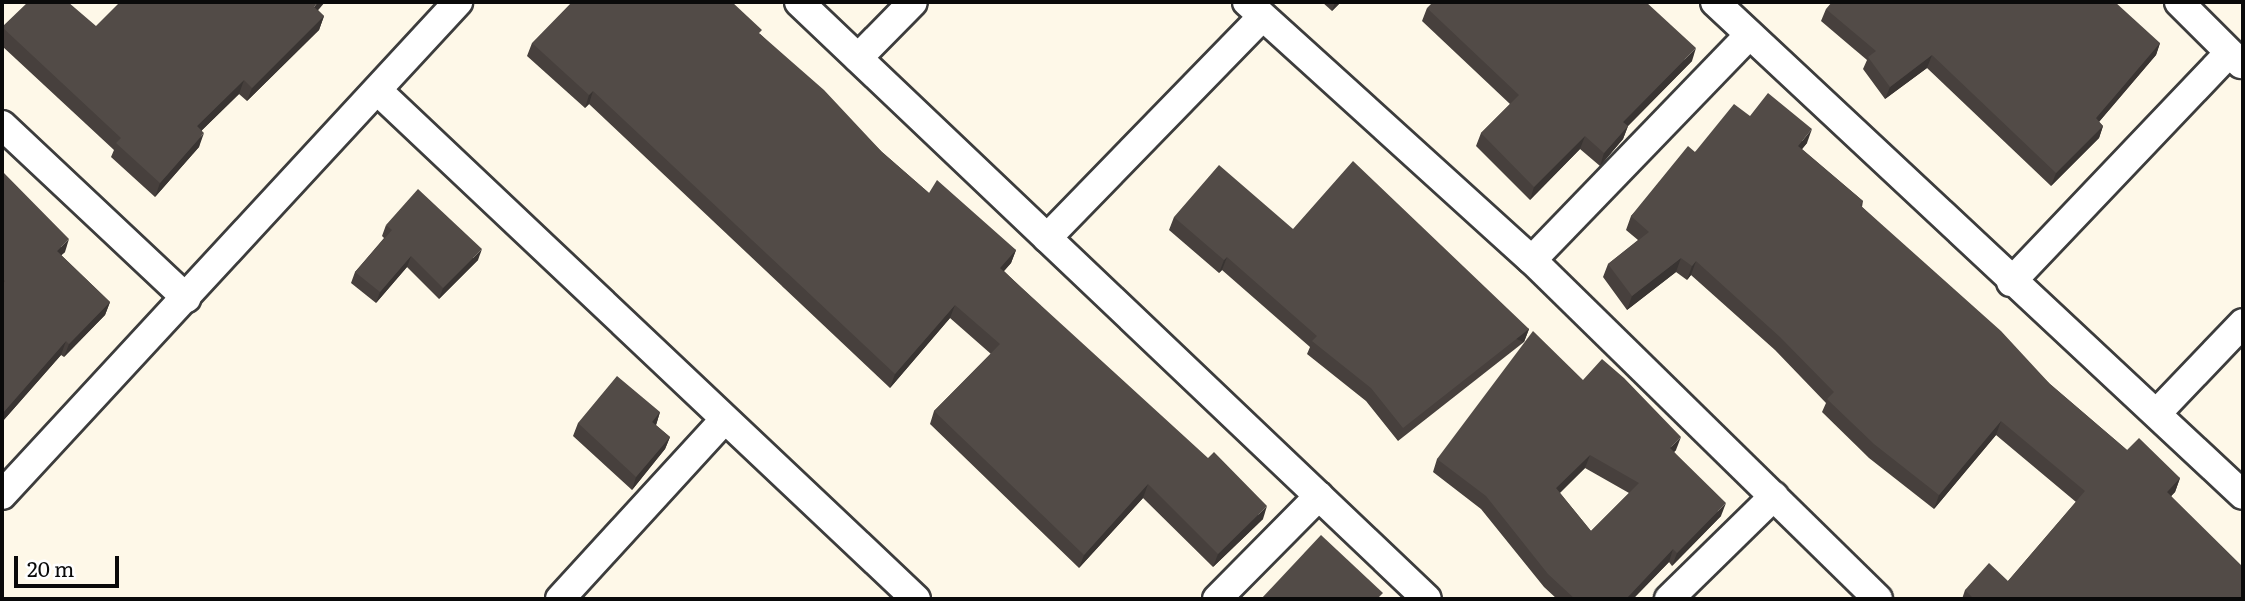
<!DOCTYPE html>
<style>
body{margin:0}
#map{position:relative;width:2245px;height:601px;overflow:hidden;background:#fef8e8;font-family:Literata,serif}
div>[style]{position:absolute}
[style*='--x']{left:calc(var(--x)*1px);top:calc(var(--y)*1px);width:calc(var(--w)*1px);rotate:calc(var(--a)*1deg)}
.roads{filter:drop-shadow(2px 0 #3d3d3d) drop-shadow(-2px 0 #3d3d3d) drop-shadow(0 2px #3d3d3d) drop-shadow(0 -2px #3d3d3d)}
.minor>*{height:28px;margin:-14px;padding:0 14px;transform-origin:14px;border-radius:14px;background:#fff}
.wall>*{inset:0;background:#47403d}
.shaded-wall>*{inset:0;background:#393432;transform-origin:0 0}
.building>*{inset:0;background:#524b47}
span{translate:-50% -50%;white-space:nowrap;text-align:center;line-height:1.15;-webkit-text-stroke:7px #fff;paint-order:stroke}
.frame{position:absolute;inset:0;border:4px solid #0a0a0a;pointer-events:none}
.scale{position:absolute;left:14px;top:556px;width:105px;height:32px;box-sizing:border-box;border:4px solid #0a0a0a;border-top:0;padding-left:9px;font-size:21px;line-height:24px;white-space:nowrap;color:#0a0a0a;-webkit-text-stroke:5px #fff;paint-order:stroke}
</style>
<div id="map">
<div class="roads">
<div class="minor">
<div style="--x:799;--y:2;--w:866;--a:43.55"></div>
<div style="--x:1247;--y:2;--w:384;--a:42.2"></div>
<div style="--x:1532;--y:260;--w:484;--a:44.4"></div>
<div style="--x:1715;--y:2;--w:722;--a:43.04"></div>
<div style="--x:2179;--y:2;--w:88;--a:45"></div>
<div style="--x:858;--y:58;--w:78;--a:-45.5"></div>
<div style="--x:378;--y:91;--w:740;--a:43.36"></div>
<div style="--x:2;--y:125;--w:253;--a:43.2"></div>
<div style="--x:1047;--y:238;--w:308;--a:-45.8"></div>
<div style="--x:1532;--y:260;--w:313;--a:-46"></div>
<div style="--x:2011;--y:282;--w:316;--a:-46.4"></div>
<div style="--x:2157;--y:413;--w:124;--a:-46.3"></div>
<div style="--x:2;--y:495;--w:672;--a:-47.23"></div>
<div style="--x:560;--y:599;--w:243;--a:-47.5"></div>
<div style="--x:1217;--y:599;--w:145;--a:-45.3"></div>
<div style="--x:1669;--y:599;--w:147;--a:-44.4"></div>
</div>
</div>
<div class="wall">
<div style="clip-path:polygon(1322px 2px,1341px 2px,1332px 11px)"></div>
<div style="clip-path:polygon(1427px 8px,1692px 61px,1628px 126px,1623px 139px,1600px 166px,1580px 149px,1530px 200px,1476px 146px,1481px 133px,1510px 104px,1422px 21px)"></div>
<div style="clip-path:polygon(1826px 9px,2160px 43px,2156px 55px,2099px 122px,2103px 126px,2099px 138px,2051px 186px,1927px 68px,1885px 99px,1863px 69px,1867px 60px,1821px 21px)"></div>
<div style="clip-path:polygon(318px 10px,324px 16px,319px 30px,247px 101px,239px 94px,202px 130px,199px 147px,155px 197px,111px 157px,114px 150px,2px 46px,2px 27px,96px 26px)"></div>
<div style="clip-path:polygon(760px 34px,882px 152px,929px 193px,1016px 250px,1011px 263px,1004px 271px,1263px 519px,1213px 567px,1143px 498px,1079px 568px,930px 424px,934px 411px,991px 354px,950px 318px,890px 388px,589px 104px,585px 108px,527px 56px,532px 43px)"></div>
<div style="clip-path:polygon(1750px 116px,1807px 143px,1802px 149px,1863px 201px,1862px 207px,2050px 384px,2127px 450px,2180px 478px,2175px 492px,2171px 496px,2243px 599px,1962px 599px,1965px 590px,2008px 581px,2076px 502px,1996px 435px,1934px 509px,1869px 458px,1822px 412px,1826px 403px,1775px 350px,1691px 275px,1687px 280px,1676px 272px,1627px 310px,1603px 277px,1608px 264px,1638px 240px,1626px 230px,1631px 216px,1695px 152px)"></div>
<div style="clip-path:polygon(2px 171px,65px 252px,61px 255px,110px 302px,105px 315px,64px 357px,61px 355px,2px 422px)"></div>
<div style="clip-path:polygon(1174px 217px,1293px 229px,1529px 329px,1524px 342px,1398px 441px,1366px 401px,1307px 354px,1310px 347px,1222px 270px,1219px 273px,1169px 230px)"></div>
<div style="clip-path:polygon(386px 225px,478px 260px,439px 299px,407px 267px,376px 303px,351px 283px,355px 272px,384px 238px,382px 236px)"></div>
<div style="clip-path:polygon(evenodd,1583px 380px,1676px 450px,1674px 452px,1721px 516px,1672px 566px,1669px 562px,1633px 599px,1557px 599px,1544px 587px,1481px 509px,1433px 472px,1437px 459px,1583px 380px,1585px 468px,1629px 493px,1591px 531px,1560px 493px,1585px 468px)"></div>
<div style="clip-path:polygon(660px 412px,656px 425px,670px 437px,665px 449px,632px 490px,573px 436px,578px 423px)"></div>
</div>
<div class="shaded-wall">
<div style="clip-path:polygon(318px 2px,325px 2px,309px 21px,314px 7px)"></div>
<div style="clip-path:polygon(1335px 2px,1341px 2px,1332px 11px)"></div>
<div style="clip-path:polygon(324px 16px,319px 30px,247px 101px,252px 88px)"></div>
<div style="clip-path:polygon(2160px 43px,2156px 55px,2091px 131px,2096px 118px)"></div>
<div style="clip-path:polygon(1696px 48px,1692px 61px,1619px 135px,1623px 122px)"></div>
<div style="clip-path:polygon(1932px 55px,1927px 68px,1885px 99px,1890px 87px)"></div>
<div style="clip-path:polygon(244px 80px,239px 94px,192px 140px,197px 126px)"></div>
<div style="clip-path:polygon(593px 91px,589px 104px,585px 108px,589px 95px)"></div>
<div style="clip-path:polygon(1628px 126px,1623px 139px,1600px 166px,1604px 153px)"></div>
<div style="clip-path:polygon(2103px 126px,2099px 138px,2051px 186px,2056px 173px)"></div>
<div style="clip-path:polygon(1812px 129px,1807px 143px,1793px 160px,1798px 146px)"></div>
<div style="clip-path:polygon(204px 133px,199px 147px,155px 197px,160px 183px)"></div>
<div style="clip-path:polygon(1585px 136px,1580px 149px,1530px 200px,1534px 187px)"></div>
<div style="clip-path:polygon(69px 239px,65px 252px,52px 264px,57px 251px)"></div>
<div style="clip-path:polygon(482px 249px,478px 260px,439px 299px,443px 288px)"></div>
<div style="clip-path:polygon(1016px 250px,1011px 263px,995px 281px,1000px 268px)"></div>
<div style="clip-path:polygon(411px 256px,407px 267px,376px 303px,380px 292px)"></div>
<div style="clip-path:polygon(1227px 257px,1222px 270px,1219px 273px,1224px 260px)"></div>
<div style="clip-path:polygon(1681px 258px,1676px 272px,1627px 310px,1632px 296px)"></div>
<div style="clip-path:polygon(1696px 261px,1691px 275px,1687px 280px,1692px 266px)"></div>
<div style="clip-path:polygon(110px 302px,105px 315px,64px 357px,69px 344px)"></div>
<div style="clip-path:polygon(955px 305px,950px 318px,890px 388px,895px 374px)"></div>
<div style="left:1529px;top:329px;width:14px;height:160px;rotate:111deg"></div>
<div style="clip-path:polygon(66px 341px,61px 355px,2px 422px,2px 414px)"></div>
<div style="clip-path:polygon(660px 412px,656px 425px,652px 422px)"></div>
<div style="clip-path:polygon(2001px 421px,1996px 435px,1934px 509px,1939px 495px)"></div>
<div style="clip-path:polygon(670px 437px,665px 449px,632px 490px,636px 477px)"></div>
<div style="clip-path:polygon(1681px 437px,1676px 450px,1665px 461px,1670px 448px)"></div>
<div style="clip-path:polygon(1590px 455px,1585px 468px,1551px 501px,1556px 488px)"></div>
<div style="clip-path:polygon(2180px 478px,2175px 492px,2162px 506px,2167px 492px)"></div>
<div style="clip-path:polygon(1148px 484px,1143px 498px,1079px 568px,1084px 555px)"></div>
<div style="clip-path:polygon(1726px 503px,1721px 516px,1672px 566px,1677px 553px)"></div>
<div style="clip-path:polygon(1267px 506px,1263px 519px,1213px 567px,1218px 554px)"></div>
<div style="clip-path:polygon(1673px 549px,1669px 562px,1633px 599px,1626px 599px)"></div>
</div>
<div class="building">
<div style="clip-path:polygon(28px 2px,68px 2px,96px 26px,120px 2px,318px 2px,314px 7px,324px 16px,252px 88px,244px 80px,197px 126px,204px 133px,160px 183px,116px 143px,121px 138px,2px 27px)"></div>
<div style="clip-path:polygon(572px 2px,732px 2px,762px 30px,759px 33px,824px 90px,882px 152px,929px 193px,937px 180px,1016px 250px,1000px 268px,1208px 458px,1214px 452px,1267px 506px,1218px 554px,1148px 484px,1084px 555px,934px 411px,1000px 344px,955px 305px,895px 374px,593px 91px,589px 95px,532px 43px)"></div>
<div style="clip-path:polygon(1433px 2px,1646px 2px,1696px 48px,1623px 122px,1628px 126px,1604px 153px,1585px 136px,1534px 187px,1481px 133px,1519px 95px,1427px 8px)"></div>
<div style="clip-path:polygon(1832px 2px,2115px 2px,2160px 43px,2096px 118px,2103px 126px,2056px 173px,1932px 55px,1890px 87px,1868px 57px,1876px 51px,1826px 9px)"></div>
<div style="clip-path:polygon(1768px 93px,1812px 129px,1798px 146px,1863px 201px,1860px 205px,2001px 331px,2050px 384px,2127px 450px,2139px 438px,2180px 478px,2167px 492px,2243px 567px,2243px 599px,1974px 599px,1965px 590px,1989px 563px,2008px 581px,2085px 491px,2001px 421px,1939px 495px,1874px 444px,1827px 399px,1834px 392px,1780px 337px,1696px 261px,1692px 266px,1681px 258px,1632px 296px,1608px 264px,1649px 232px,1631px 216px,1688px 146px,1695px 152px,1734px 104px,1750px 116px)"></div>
<div style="clip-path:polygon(1353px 161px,1529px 329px,1403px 428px,1371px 388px,1312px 341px,1317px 336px,1227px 257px,1224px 260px,1174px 217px,1219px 165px,1293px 229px)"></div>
<div style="clip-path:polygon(2px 171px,69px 239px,57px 251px,110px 302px,69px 344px,66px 341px,2px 414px,2px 285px,5px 281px,2px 278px)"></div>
<div style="clip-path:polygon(418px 189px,482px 249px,443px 288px,411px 256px,380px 292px,355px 272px,392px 230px,386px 225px)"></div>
<div style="clip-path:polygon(evenodd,1533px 331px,1583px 380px,1602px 359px,1624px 378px,1681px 437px,1670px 448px,1726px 503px,1677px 553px,1673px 549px,1626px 599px,1575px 599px,1548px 574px,1486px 496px,1437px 459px,1533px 331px,1590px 455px,1639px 483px,1591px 531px,1556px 488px,1590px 455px)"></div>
<div style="clip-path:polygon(617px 376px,660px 412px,652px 422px,670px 437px,636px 477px,578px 423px)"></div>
<div style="clip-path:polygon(1321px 535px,1383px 593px,1377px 599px,1261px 599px)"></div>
</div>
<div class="frame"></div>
<div class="scale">20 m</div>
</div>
